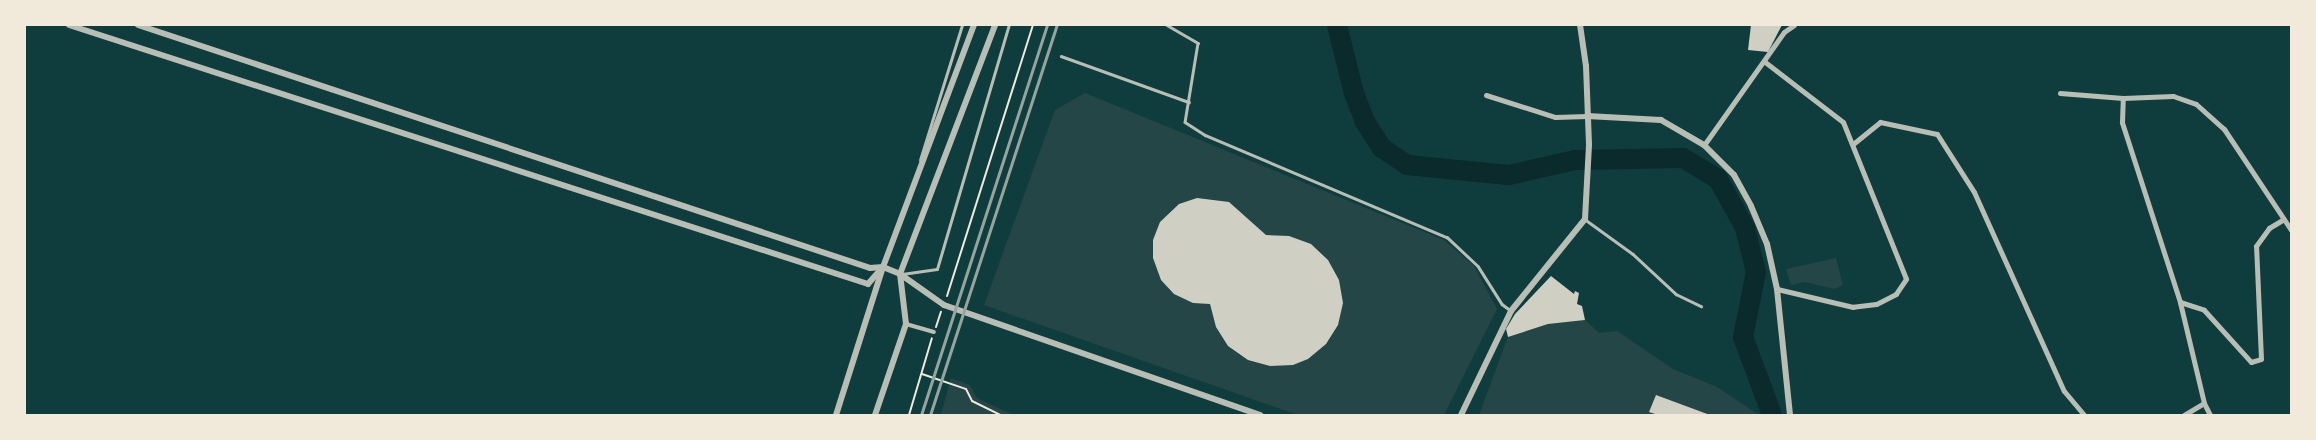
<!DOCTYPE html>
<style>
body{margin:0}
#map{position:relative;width:2316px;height:440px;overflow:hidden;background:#0f3d3e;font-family:Signika,sans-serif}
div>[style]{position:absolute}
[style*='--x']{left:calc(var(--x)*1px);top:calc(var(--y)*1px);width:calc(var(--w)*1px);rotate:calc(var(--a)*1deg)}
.green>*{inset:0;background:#244646}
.river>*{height:20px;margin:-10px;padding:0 10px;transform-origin:10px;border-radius:10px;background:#0a2a2b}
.building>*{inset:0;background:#cfcfc3}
.path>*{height:2px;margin:-1px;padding:0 1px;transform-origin:1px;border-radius:1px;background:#f1e9da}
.service>*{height:2.5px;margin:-1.25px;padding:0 1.25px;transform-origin:1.25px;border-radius:1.25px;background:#b8beb3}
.pedestrian>*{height:4px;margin:-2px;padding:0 2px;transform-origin:2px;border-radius:2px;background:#b8beb3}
.minor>*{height:5px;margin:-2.5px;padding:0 2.5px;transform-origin:2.5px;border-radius:2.5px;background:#b8beb3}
.tertiary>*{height:6px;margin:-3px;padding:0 3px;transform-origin:3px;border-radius:3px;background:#b8beb3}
.rail>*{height:3px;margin:-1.5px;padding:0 1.5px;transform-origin:1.5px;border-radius:1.5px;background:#97a49c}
span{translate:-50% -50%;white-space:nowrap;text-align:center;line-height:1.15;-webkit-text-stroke:4px #f1e9da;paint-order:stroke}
.frame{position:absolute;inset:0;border:26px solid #f1e9da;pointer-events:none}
</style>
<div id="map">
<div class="green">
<div style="clip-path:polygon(1085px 93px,1444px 240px,1474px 266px,1497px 309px,1444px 415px,1298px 415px,984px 305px,1055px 110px)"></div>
<div style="clip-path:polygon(1836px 258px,1843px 285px,1834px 289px,1805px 282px,1791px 285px,1786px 269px)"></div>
<div style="clip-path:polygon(1585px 320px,1599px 333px,1617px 331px,1673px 369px,1717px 387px,1759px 415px,1479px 415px,1508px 337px,1548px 324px)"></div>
<div style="clip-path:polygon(951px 378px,970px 385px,977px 398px,1013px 415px,941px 414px)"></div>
</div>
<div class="river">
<div style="--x:1337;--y:25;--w:70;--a:76"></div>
<div style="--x:1354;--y:93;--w:31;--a:69"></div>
<div style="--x:1365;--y:122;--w:31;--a:57"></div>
<div style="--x:1382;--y:148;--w:30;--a:34"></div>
<div style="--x:1407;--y:165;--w:102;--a:5.6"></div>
<div style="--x:1509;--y:175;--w:68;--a:-12.8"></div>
<div style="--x:1575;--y:160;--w:108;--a:-1.1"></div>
<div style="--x:1683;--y:158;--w:41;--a:31"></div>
<div style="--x:1718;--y:179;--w:56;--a:61.1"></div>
<div style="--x:1745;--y:228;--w:45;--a:76"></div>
<div style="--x:1756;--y:272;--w:66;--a:101.3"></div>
<div style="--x:1743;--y:337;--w:83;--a:69.6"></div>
</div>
<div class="building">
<div style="clip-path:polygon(1751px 25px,1782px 25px,1768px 52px,1748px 50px)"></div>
<div style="clip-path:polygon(1197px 198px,1229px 202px,1266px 235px,1289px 236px,1311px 244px,1328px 260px,1339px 280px,1343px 303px,1338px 325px,1326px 344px,1308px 359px,1293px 365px,1270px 366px,1248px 360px,1228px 346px,1216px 327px,1210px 304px,1193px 303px,1174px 294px,1161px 280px,1153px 258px,1153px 240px,1160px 222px,1179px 204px)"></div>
<div style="clip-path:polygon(1551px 276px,1574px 294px,1575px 291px,1579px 293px,1577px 304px,1582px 306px,1585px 320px,1548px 324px,1508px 337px,1506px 329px,1515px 314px)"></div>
<div style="clip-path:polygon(1656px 395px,1710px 415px,1658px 415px,1649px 412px)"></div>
</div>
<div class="path">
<div style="--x:947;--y:296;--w:284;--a:-72.4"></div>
<div style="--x:936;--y:327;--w:16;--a:-72"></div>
<div style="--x:922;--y:374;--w:46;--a:18.8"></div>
<div style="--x:966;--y:389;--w:13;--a:63"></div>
<div style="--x:972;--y:401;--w:32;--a:26"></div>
<div style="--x:909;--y:415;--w:80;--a:-73.4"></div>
</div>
<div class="service">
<div style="--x:1167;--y:25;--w:36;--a:30"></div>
<div style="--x:1198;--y:43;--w:80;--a:99.3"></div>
<div style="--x:1185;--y:122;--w:24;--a:33"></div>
<div style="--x:1205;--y:135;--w:263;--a:22.9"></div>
<div style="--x:1447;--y:237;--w:42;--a:43.1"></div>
<div style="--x:1478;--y:266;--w:45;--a:57.7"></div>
<div style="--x:1502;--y:304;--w:10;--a:37"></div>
<div style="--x:1061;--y:56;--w:136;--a:19.8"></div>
<div style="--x:920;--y:160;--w:141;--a:-72.7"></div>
<div style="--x:1586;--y:220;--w:58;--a:35.9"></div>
<div style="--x:1633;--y:254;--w:59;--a:42.9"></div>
<div style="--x:1676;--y:294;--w:28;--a:26"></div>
<div style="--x:902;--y:274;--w:35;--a:-8"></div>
<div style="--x:937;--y:269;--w:254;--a:-73.6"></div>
</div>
<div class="pedestrian">
<div style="--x:906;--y:324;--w:29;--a:16"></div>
</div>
<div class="minor">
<div style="--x:1765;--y:62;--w:98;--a:37.6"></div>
<div style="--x:1843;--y:122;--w:169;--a:68.1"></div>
<div style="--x:1906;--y:279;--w:18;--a:124"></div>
<div style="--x:1896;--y:294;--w:22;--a:153"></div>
<div style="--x:1876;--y:304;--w:23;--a:173"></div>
<div style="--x:1853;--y:307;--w:78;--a:-166.7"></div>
<div style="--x:2060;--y:93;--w:63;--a:4.5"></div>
<div style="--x:1486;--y:95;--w:72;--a:17.7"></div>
<div style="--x:1555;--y:117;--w:32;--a:-2"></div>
<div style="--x:1853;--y:144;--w:35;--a:-39"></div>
<div style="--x:1880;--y:122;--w:58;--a:11.9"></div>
<div style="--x:1937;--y:134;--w:69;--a:57.5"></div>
<div style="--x:1974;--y:192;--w:218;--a:65.7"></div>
<div style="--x:2064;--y:391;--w:31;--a:50"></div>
<div style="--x:1704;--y:145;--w:138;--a:-54.7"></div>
<div style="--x:1784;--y:32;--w:12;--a:-35"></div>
<div style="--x:2180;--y:302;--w:25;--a:18"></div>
<div style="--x:2204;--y:310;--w:70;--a:47.9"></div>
<div style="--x:2251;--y:362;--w:10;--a:-17"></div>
<div style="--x:2261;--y:359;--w:113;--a:-92.5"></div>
<div style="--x:2256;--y:246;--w:22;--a:-54"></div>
<div style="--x:2269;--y:228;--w:17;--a:-31"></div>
<div style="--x:2184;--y:415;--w:23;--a:-31"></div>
<div style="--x:2210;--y:415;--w:13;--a:-117"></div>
<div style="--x:2204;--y:403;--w:104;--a:-103.4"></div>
<div style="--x:2180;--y:302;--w:189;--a:-107.9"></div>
<div style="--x:2122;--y:122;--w:24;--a:-88"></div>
<div style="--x:2123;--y:98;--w:50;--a:-2.3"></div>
<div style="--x:2173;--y:96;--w:24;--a:19"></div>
<div style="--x:2196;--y:104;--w:38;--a:42"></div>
<div style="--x:2224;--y:129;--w:121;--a:56.4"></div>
</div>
<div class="tertiary">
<div style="--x:69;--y:25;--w:840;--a:17.96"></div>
<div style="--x:868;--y:284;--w:23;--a:-49"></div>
<div style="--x:138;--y:25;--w:771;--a:18.36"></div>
<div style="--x:870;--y:268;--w:13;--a:-4"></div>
<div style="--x:883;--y:267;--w:18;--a:22"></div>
<div style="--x:900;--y:274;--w:54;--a:35.2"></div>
<div style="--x:944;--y:305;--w:335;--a:19.2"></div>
<div style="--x:1587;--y:116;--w:74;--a:3.1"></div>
<div style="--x:1661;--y:120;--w:50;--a:30.2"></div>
<div style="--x:1704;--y:145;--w:42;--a:45"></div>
<div style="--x:1734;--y:175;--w:35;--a:61"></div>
<div style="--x:1751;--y:206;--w:41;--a:67.2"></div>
<div style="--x:1767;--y:244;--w:46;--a:77.5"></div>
<div style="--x:1777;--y:289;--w:127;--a:84.1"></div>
<div style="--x:836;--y:415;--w:155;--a:-72.4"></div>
<div style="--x:883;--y:267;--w:259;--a:-69.4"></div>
<div style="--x:875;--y:415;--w:96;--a:-71.2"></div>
<div style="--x:906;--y:324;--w:50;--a:-96.8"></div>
<div style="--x:900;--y:274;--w:267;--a:-69.1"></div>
<div style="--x:1461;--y:415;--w:115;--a:-64.3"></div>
<div style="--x:1511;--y:311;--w:118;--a:-51.2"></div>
<div style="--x:1585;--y:219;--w:75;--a:-86.9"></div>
<div style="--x:1589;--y:144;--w:78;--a:-92.2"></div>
<div style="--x:1586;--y:66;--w:41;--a:-98.3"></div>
</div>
<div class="rail">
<div style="--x:921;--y:415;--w:410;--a:-72.1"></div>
<div style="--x:930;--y:415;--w:410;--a:-72"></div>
</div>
<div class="frame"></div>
</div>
